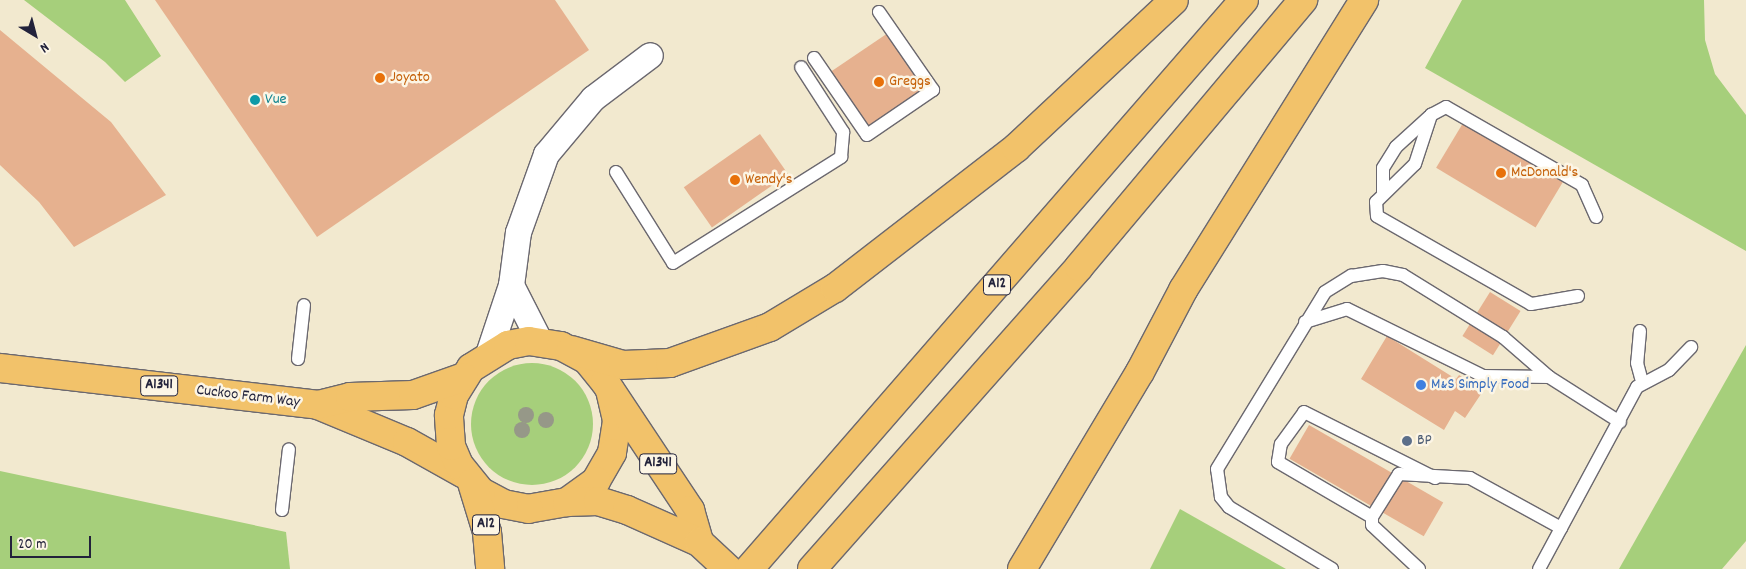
<!DOCTYPE html>
<style>
body{margin:0}
#map{position:relative;width:1746px;height:569px;overflow:hidden;background:#f2e9cf;font-family:Dekko,sans-serif}
div>[style]{position:absolute}
[style*='--x']{left:calc(var(--x)*1px);top:calc(var(--y)*1px);width:calc(var(--w)*1px);rotate:calc(var(--a)*1deg)}
.green>*{inset:0;background:#a6cf7b}
.round{border-radius:50%}
.building>*{inset:0;background:#e6b18f;transform-origin:0 0}
.roads{filter:drop-shadow(1px 0 #6b686f) drop-shadow(-1px 0 #6b686f) drop-shadow(0 1px #6b686f) drop-shadow(0 -1px #6b686f)}
.service>*{height:12px;margin:-6px;padding:0 6px;transform-origin:6px;border-radius:6px;background:#fff}
.minor>*{height:25px;margin:-12.5px;padding:0 12.5px;transform-origin:12.5px;border-radius:12.5px;background:#fff}
.primary>*{height:28px;margin:-14px;padding:0 14px;transform-origin:14px;border-radius:14px;background:#f2c26a}
.trunk>*{height:28px;margin:-14px;padding:0 14px;transform-origin:14px;border-radius:14px;background:#f2c26a}
.trees>*{width:16px;height:16px;margin:-8px;border-radius:50%;background:#969888}
.dots>*{width:14px;height:14px;translate:-50% -50%;box-sizing:border-box;border:2px solid #fcf5e5;border-radius:50%}
span{translate:-50% -50%;white-space:nowrap;text-align:center;line-height:1.15;-webkit-text-stroke:5px #fcf5e5;paint-order:stroke}
.shield-label span{padding:1px 4px;background:#fcf5e5;border:1px solid;border-radius:4px;-webkit-text-stroke-width:0}
.shield-label{font-size:15px;color:#22223b;font-weight:700}
.food-label{font-size:16px;color:#c56008}
.left{translate:0 -50%;text-align:left}
.culture-label{font-size:16px;color:#0d838f}
.shop-label{font-size:16px;color:#366cbe}
.street-label{font-size:16px;color:#22223b}
.service-label{font-size:16px;color:#4e5e75}
.north{position:absolute;left:10px;top:10px;width:50px;height:50px;-webkit-text-stroke:4px #fcf5e5;paint-order:stroke;rotate:143deg;font-size:14px;font-weight:700;line-height:20px;text-align:center;color:#22223b}
.north::after{content:'';display:block;margin:auto;width:18px;height:22px;background:#22223b;clip-path:polygon(50% 0,100% 100%,50% 72%,0 100%)}
.scale{position:absolute;left:10px;top:536px;width:81px;height:22px;box-sizing:border-box;border:2px solid #22223b;border-top:0;padding-left:6px;font-size:15px;line-height:18px;white-space:nowrap;color:#22223b;-webkit-text-stroke:4px #fcf5e5;paint-order:stroke}
</style>
<div id="map">
<div class="green">
<div style="clip-path:polygon(24px 0,125px 0,161px 56px,125px 82px,105px 62px)"></div>
<div style="clip-path:polygon(1462px 0,1704px 0,1705px 40px,1715px 74px,1746px 115px,1746px 251px,1425px 68px)"></div>
<div style="clip-path:polygon(1746px 345px,1746px 541px,1722px 569px,1619px 569px)"></div>
<div class="round" style="left:471px;top:363px;width:122px;height:122px"></div>
<div style="clip-path:polygon(0 471px,286px 532px,290px 569px,0 569px)"></div>
<div style="clip-path:polygon(1180px 509px,1286px 569px,1150px 569px)"></div>
</div>
<div class="building">
<div style="clip-path:polygon(155px 0,555px 0,589px 50px,317px 237px)"></div>
<div style="clip-path:polygon(0 30px,111px 122px,166px 195px,74px 247px,39px 202px,0 165px)"></div>
<div style="left:888px;top:33px;width:69px;height:70px;rotate:56deg"></div>
<div style="left:1466px;top:118px;width:116px;height:58px;rotate:31deg"></div>
<div style="left:760px;top:134px;width:49px;height:93px;rotate:55deg"></div>
<div style="left:1490px;top:292px;width:36px;height:52px;rotate:32deg"></div>
<div style="clip-path:polygon(1387px 336px,1456px 379px,1459px 375px,1472px 383px,1470px 387px,1481px 394px,1465px 418px,1455px 411px,1444px 430px,1361px 379px)"></div>
<div style="left:1309px;top:425px;width:155px;height:39px;rotate:30deg"></div>
</div>
<div class="roads">
<div class="service">
<div style="--x:814;--y:58;--w:93;--a:55.5"></div>
<div style="--x:867;--y:135;--w:80;--a:-34.3"></div>
<div style="--x:933;--y:90;--w:95;--a:-124.7"></div>
<div style="--x:616;--y:172;--w:107;--a:57.9"></div>
<div style="--x:673;--y:263;--w:199;--a:-32.2"></div>
<div style="--x:841;--y:157;--w:25;--a:-85"></div>
<div style="--x:843;--y:132;--w:77;--a:-122.9"></div>
<div style="--x:1383;--y:192;--w:24;--a:-90"></div>
<div style="--x:1383;--y:168;--w:25;--a:-58"></div>
<div style="--x:1396;--y:147;--w:45;--a:-42.3"></div>
<div style="--x:1578;--y:296;--w:48;--a:170.3"></div>
<div style="--x:1531;--y:304;--w:177;--a:-150.3"></div>
<div style="--x:1377;--y:216;--w:14;--a:-94"></div>
<div style="--x:1376;--y:202;--w:54;--a:-44.3"></div>
<div style="--x:1415;--y:164;--w:52;--a:-71.9"></div>
<div style="--x:1431;--y:115;--w:17;--a:-28"></div>
<div style="--x:1446;--y:107;--w:157;--a:29.8"></div>
<div style="--x:1582;--y:185;--w:35;--a:66"></div>
<div style="--x:1305;--y:322;--w:44;--a:-17.2"></div>
<div style="--x:1347;--y:309;--w:152;--a:26.2"></div>
<div style="--x:1483;--y:376;--w:66;--a:0.9"></div>
<div style="--x:1640;--y:331;--w:32;--a:95"></div>
<div style="--x:1637;--y:363;--w:20;--a:75"></div>
<div style="--x:298;--y:359;--w:54;--a:-83.7"></div>
<div style="--x:282;--y:510;--w:61;--a:-83.5"></div>
<div style="--x:1372;--y:517;--w:109;--a:-149.7"></div>
<div style="--x:1278;--y:462;--w:18;--a:-81"></div>
<div style="--x:1281;--y:444;--w:39;--a:-54"></div>
<div style="--x:1304;--y:412;--w:147;--a:26.7"></div>
<div style="--x:1332;--y:569;--w:120;--a:-149"></div>
<div style="--x:1229;--y:507;--w:13;--a:-129"></div>
<div style="--x:1221;--y:497;--w:28;--a:-98"></div>
<div style="--x:1217;--y:469;--w:207;--a:-58.6"></div>
<div style="--x:1325;--y:292;--w:31;--a:-32"></div>
<div style="--x:1351;--y:276;--w:32;--a:-9"></div>
<div style="--x:1383;--y:271;--w:20;--a:11"></div>
<div style="--x:1403;--y:275;--w:118;--a:31.8"></div>
<div style="--x:1503;--y:337;--w:61;--a:41"></div>
<div style="--x:1549;--y:377;--w:84;--a:32.4"></div>
<div style="--x:1419;--y:569;--w:64;--a:-136.9"></div>
<div style="--x:1372;--y:525;--w:8;--a:-90"></div>
<div style="--x:1372;--y:517;--w:51;--a:-57.9"></div>
<div style="--x:1399;--y:474;--w:71;--a:3.2"></div>
<div style="--x:1470;--y:478;--w:104;--a:28.8"></div>
<div style="--x:1539;--y:569;--w:207;--a:-61.7"></div>
<div style="--x:1637;--y:387;--w:36;--a:-28"></div>
<div style="--x:1669;--y:370;--w:32;--a:-46"></div>
</div>
<div class="minor">
<div style="--x:511;--y:285;--w:64;--a:63"></div>
<div style="--x:488;--y:354;--w:73;--a:-71.6"></div>
<div style="--x:511;--y:285;--w:53;--a:-82.5"></div>
<div style="--x:518;--y:232;--w:83;--a:-70.3"></div>
<div style="--x:546;--y:154;--w:73;--a:-50"></div>
<div style="--x:593;--y:98;--w:71;--a:-37"></div>
</div>
<div class="primary">
<div style="--x:0;--y:368;--w:320;--a:6.6"></div>
<div style="--x:318;--y:405;--w:96;--a:22.6"></div>
<div style="--x:407;--y:442;--w:65;--a:29.3"></div>
<div style="--x:610;--y:390;--w:32;--a:77"></div>
<div style="--x:617;--y:421;--w:32;--a:99"></div>
<div style="--x:612;--y:453;--w:32;--a:120"></div>
<div style="--x:596;--y:481;--w:36;--a:144"></div>
<div style="--x:567;--y:502;--w:39;--a:170"></div>
<div style="--x:529;--y:509;--w:25;--a:-169"></div>
<div style="--x:504;--y:504;--w:26;--a:-152"></div>
<div style="--x:481;--y:492;--w:35;--a:-129"></div>
<div style="--x:459;--y:465;--w:21;--a:-113"></div>
<div style="--x:451;--y:446;--w:31;--a:-94"></div>
<div style="--x:449;--y:415;--w:21;--a:-76"></div>
<div style="--x:454;--y:395;--w:32;--a:-58"></div>
<div style="--x:471;--y:368;--w:44;--a:-31.9"></div>
<div style="--x:508;--y:345;--w:21;--a:-11"></div>
<div style="--x:529;--y:341;--w:32;--a:9"></div>
<div style="--x:561;--y:346;--w:30;--a:28"></div>
<div style="--x:587;--y:360;--w:28;--a:51"></div>
<div style="--x:605;--y:382;--w:154;--a:56.4"></div>
<div style="--x:690;--y:510;--w:33;--a:74"></div>
<div style="--x:318;--y:405;--w:33;--a:-14"></div>
<div style="--x:350;--y:397;--w:63;--a:-1.8"></div>
<div style="--x:413;--y:395;--w:54;--a:-19.4"></div>
<div style="--x:567;--y:502;--w:31;--a:-2"></div>
<div style="--x:598;--y:501;--w:30;--a:17"></div>
<div style="--x:627;--y:510;--w:79;--a:24"></div>
<div style="--x:699;--y:542;--w:40;--a:43"></div>
</div>
<div class="trunk">
<div style="--x:571;--y:350;--w:54;--a:16.1"></div>
<div style="--x:623;--y:365;--w:47;--a:-2.4"></div>
<div style="--x:670;--y:363;--w:106;--a:-19.8"></div>
<div style="--x:770;--y:327;--w:76;--a:-31"></div>
<div style="--x:835;--y:288;--w:229;--a:-37.7"></div>
<div style="--x:1016;--y:148;--w:216;--a:-43.1"></div>
<div style="--x:472;--y:483;--w:51;--a:73"></div>
<div style="--x:487;--y:532;--w:37;--a:85"></div>
<div style="--x:749;--y:569;--w:754;--a:-48.98"></div>
<div style="--x:812;--y:569;--w:403;--a:-48.5"></div>
<div style="--x:1079;--y:267;--w:349;--a:-50"></div>
<div style="--x:1022;--y:569;--w:230;--a:-59.1"></div>
<div style="--x:1140;--y:372;--w:93;--a:-62.3"></div>
<div style="--x:1183;--y:290;--w:342;--a:-58"></div>
</div>
</div>
<div class="trees">
<div style="left:526px;top:415px"></div>
<div style="left:546px;top:420px"></div>
<div style="left:522px;top:430px"></div>
</div>
<div class="dots">
<div style="left:380px;top:78px;background:#e8710a"></div>
<div style="left:879px;top:82px;background:#e8710a"></div>
<div style="left:255px;top:100px;background:#0f9aa8"></div>
<div style="left:1501px;top:173px;background:#e8710a"></div>
<div style="left:735px;top:180px;background:#e8710a"></div>
<div style="left:1421px;top:385px;background:#3f7fe0"></div>
<div style="left:1407px;top:441px;background:#5c6f8a"></div>
</div>
<div class="shield-label">
<span style="left:997px;top:285px">A12</span>
<span style="left:159px;top:386px">A1341</span>
<span style="left:658px;top:464px">A1341</span>
<span style="left:486px;top:525px">A12</span>
</div>
<div class="food-label">
<span class="left" style="left:390px;top:78px">Joyato</span>
<span class="left" style="left:889px;top:82px">Greggs</span>
<span class="left" style="left:1511px;top:173px">McDonald's</span>
<span class="left" style="left:745px;top:180px">Wendy's</span>
</div>
<div class="culture-label">
<span class="left" style="left:265px;top:100px">Vue</span>
</div>
<div class="shop-label">
<span class="left" style="left:1431px;top:385px">M&amp;S Simply Food</span>
</div>
<div class="street-label">
<span style="left:248px;top:397px;rotate:7deg">Cuckoo Farm Way</span>
</div>
<div class="service-label">
<span class="left" style="left:1417px;top:441px">BP</span>
</div>
<div class="north">N</div>
<div class="scale">20 m</div>
</div>
